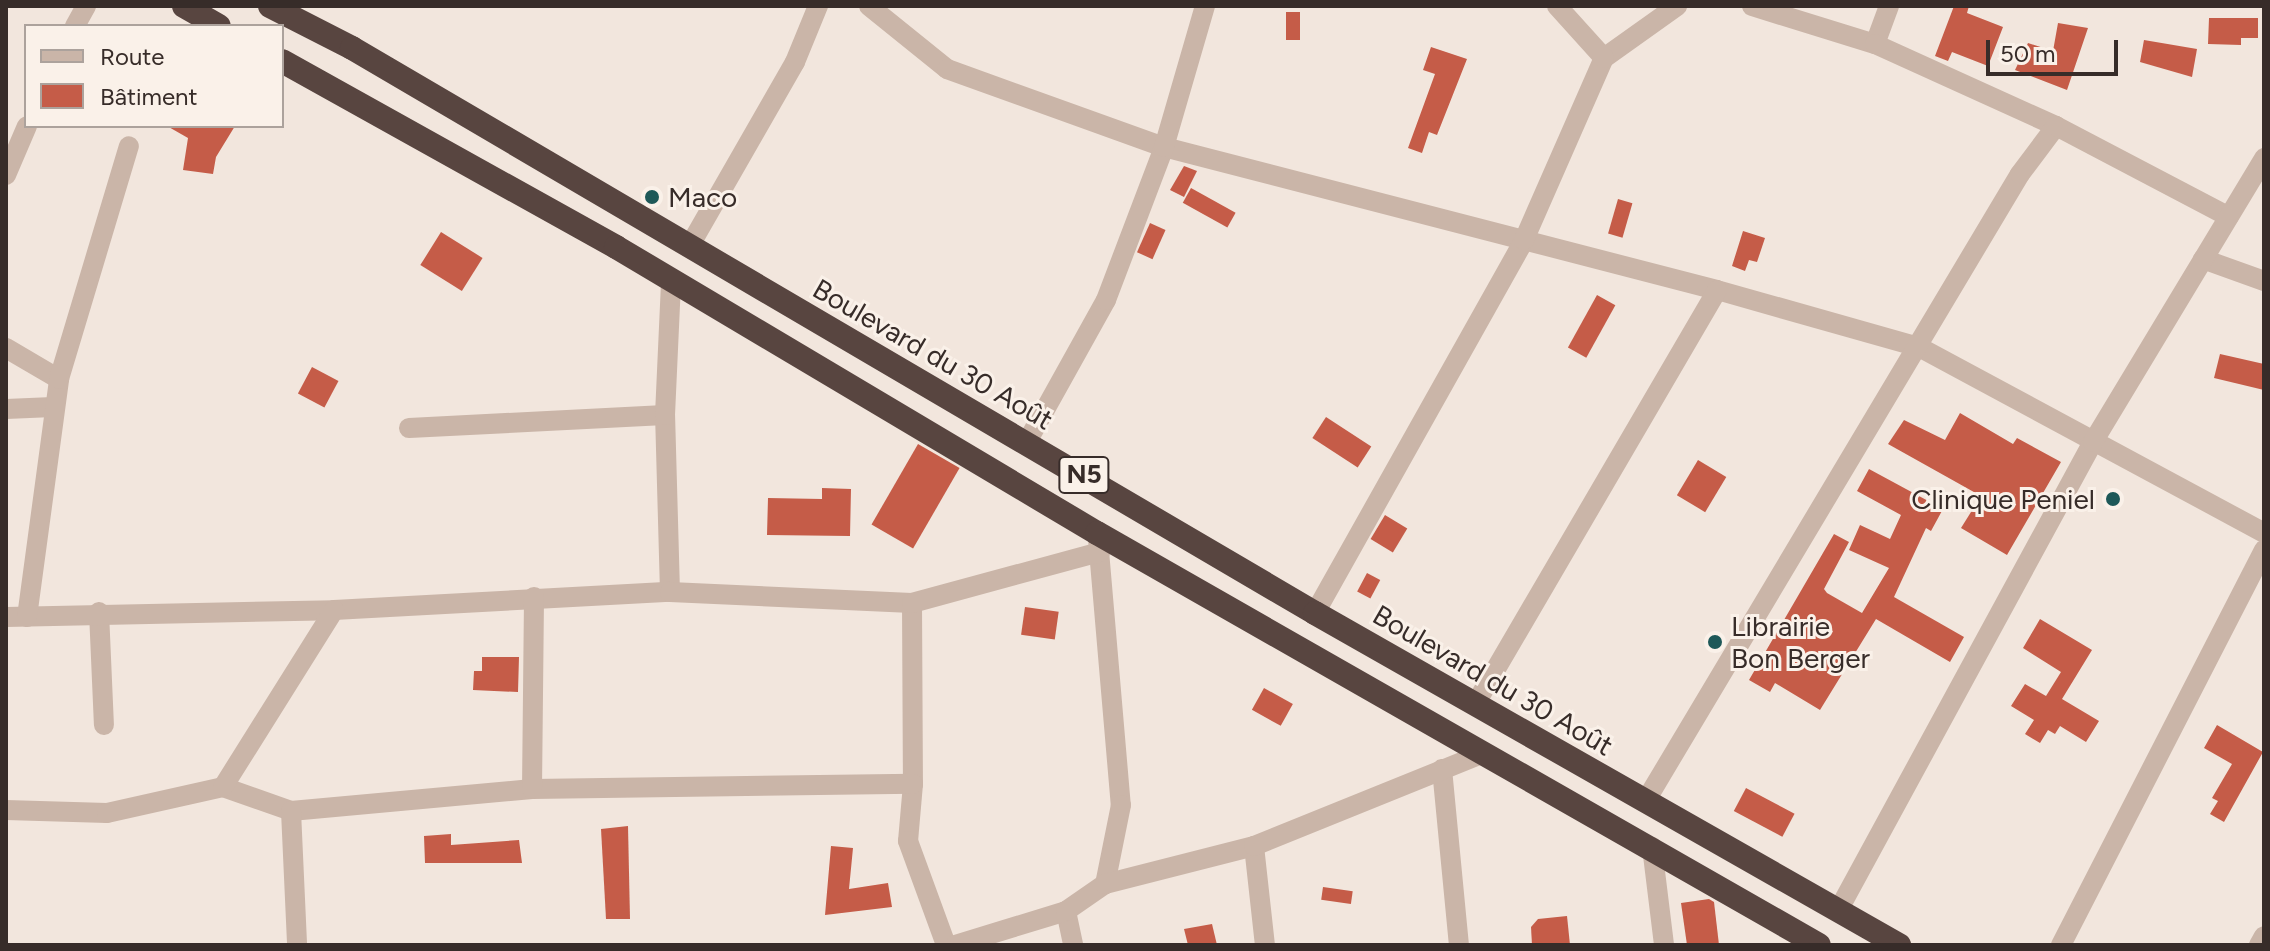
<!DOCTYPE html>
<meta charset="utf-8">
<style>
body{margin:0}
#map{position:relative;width:2270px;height:951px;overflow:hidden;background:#f2e6dd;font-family:Figtree,sans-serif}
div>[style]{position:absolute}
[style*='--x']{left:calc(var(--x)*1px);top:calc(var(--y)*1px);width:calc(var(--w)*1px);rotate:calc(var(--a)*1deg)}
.building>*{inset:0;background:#c55c48;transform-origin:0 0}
.minor>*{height:20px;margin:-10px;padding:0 10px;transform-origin:10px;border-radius:10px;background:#cab5a8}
.highway>*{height:24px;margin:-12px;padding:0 12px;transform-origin:12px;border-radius:12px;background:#584540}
.dots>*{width:22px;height:22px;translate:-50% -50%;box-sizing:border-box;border:4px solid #faf1e9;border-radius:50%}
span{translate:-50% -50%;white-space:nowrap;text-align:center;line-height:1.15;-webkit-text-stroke:6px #faf1e9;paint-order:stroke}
.shield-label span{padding:2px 6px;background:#faf1e9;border:2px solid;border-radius:6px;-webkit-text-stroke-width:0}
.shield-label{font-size:26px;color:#372c29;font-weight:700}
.poi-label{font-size:28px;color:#372c29}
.left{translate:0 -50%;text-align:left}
.right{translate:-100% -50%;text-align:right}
.street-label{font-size:28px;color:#372c29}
.frame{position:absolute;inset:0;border:8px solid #372c29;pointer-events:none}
.legend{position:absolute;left:24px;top:24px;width:260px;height:104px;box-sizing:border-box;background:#faf1e9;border:2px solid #aca29c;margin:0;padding:10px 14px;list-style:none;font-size:24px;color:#372c29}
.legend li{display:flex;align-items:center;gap:16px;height:40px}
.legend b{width:40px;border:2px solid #aca29c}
.scale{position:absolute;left:1986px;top:40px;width:132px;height:36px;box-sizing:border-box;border:4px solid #372c29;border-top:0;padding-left:10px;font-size:24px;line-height:28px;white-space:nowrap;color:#372c29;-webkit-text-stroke:6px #faf1e9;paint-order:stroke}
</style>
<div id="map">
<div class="building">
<div style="clip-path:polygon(1954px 6px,1969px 6px,1967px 13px,2003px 27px,1988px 66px,1952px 52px,1948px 61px,1935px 56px)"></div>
<div style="left:1286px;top:12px;width:14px;height:28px"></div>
<div style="clip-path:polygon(2209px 18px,2258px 18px,2258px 38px,2241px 38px,2241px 45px,2208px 44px)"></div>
<div style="clip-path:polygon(2058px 23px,2088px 28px,2067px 90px,2015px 70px,2028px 43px,2053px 51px)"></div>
<div style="clip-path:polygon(2144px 40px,2197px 49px,2192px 77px,2140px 62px)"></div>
<div style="clip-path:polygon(1431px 47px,1467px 59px,1437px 135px,1429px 132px,1422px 153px,1408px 148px,1435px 74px,1423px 70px)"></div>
<div style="clip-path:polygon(167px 126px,235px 126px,216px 157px,213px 174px,183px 170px,188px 138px)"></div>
<div style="clip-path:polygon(1184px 166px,1197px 171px,1184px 197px,1170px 190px)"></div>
<div style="left:1191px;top:188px;width:51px;height:17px;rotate:29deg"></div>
<div style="left:1618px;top:199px;width:15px;height:36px;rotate:16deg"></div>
<div style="left:1150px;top:223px;width:17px;height:32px;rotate:24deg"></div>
<div style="clip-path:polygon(1743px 231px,1765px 238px,1757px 262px,1749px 260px,1745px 271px,1732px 266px)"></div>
<div style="left:441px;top:232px;width:49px;height:39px;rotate:32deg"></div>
<div style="left:1597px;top:295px;width:21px;height:60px;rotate:29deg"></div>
<div style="clip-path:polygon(2220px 354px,2264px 364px,2264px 390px,2214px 378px)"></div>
<div style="left:312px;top:367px;width:30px;height:30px;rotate:28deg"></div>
<div style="clip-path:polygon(1960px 413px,2013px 444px,2017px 438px,2061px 462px,2007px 555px,1961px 528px,1981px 496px,1888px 444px,1904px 420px,1945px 440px)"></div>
<div style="left:1326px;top:417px;width:54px;height:25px;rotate:33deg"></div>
<div style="left:918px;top:444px;width:48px;height:93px;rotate:30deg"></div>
<div style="left:1698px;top:460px;width:33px;height:41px;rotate:31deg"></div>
<div style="clip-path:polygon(1869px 469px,1943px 509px,1931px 531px,1926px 528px,1894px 597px,1964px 637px,1950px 662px,1876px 619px,1820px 710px,1775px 683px,1770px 692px,1749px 680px,1834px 534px,1849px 542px,1824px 589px,1827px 593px,1862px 613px,1889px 568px,1849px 550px,1860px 525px,1890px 539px,1901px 515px,1857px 491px)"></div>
<div style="clip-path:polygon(822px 488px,851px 489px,850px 536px,767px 535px,768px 498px,822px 499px)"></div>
<div style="left:1385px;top:515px;width:26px;height:28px;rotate:31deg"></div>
<div style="left:1367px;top:573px;width:15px;height:21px;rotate:28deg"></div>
<div style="left:1025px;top:607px;width:34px;height:28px;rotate:8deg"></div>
<div style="clip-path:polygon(2040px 619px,2092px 650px,2062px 699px,2099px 721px,2086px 742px,2060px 726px,2055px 734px,2048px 730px,2040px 743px,2025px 734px,2034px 720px,2011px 706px,2025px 684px,2046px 696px,2061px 672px,2023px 648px)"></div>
<div style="clip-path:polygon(482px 657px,519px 657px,518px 692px,473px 690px,474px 671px,482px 671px)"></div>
<div style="left:1264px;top:688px;width:33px;height:25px;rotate:29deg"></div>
<div style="clip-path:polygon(2217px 725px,2263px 752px,2224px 822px,2210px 814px,2218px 801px,2212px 798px,2232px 764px,2204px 748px)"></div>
<div style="left:1746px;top:788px;width:55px;height:26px;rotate:28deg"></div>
<div style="clip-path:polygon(628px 826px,630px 919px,606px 919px,601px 829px)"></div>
<div style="clip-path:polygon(451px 834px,451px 845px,519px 840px,522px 863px,425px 863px,424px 836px)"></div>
<div style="clip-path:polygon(831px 846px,853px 848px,849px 889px,888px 883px,892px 907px,825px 915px)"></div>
<div style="left:1323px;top:887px;width:30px;height:13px;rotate:8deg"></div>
<div style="clip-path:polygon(1709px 899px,1714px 902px,1719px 945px,1687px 945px,1681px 903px)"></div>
<div style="clip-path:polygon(1567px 916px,1570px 945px,1532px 945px,1531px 927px,1538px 919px)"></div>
<div style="clip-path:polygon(1212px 924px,1217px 945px,1188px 945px,1184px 929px)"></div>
</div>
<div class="minor">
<div style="--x:869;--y:6;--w:100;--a:38.9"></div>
<div style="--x:947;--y:69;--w:231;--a:19.8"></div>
<div style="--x:1164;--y:147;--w:571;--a:14.5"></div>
<div style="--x:1717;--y:290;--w:210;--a:15.8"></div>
<div style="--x:1919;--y:347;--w:392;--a:28.3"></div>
<div style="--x:1752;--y:6;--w:129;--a:17.2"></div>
<div style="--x:1889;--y:6;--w:40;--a:110.2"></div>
<div style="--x:1875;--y:44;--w:199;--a:24.4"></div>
<div style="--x:75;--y:26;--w:23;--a:-61"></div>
<div style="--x:1604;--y:58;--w:90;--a:-35.5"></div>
<div style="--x:6;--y:175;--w:53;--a:-66.8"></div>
<div style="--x:689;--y:247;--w:213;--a:-60.2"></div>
<div style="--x:795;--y:62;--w:61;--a:-67.7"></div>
<div style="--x:2203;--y:259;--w:65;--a:19.8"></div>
<div style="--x:6;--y:348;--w:61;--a:30.3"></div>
<div style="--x:6;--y:409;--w:47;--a:-2.4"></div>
<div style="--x:409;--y:428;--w:256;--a:-2.9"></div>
<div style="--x:1027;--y:442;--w:162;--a:-60.9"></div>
<div style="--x:1106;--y:300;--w:164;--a:-69.2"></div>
<div style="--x:1164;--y:147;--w:147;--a:-73.8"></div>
<div style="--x:1098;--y:539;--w:267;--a:85.1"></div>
<div style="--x:1121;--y:805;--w:81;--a:101.4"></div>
<div style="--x:670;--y:592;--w:177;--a:-91.6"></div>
<div style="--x:665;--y:415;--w:134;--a:-87.4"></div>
<div style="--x:912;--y:603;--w:181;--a:89.7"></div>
<div style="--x:913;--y:784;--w:57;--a:95"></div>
<div style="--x:908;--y:841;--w:111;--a:69.9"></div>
<div style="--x:99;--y:612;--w:113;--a:87.5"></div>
<div style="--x:1315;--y:613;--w:428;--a:-60.7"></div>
<div style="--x:1524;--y:240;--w:199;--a:-66.3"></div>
<div style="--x:1604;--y:58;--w:70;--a:-132.1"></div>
<div style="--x:6;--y:617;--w:328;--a:-1.2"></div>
<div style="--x:334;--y:610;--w:336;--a:-3.1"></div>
<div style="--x:670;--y:592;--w:242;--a:2.6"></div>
<div style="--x:912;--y:603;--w:195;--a:-15.2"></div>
<div style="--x:27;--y:617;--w:240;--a:-82.3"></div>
<div style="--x:59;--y:379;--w:243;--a:-73.3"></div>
<div style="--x:1476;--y:703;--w:478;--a:-59.7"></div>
<div style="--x:1442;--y:769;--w:177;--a:84.5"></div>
<div style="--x:223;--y:787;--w:72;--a:19.4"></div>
<div style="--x:291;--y:811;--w:242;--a:-5.2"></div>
<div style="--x:532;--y:789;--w:381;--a:-0.8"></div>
<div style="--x:532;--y:789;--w:192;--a:-89.4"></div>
<div style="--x:1645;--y:802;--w:731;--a:-59.16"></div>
<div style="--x:2020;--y:174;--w:60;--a:-53.1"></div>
<div style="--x:2056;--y:126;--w:195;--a:27.7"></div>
<div style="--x:6;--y:810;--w:101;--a:1.7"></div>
<div style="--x:107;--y:813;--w:119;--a:-12.6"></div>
<div style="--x:223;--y:787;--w:209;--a:-57.9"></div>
<div style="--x:291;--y:811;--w:134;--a:87.4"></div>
<div style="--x:1254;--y:846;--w:100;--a:83.7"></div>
<div style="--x:1652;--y:847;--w:99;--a:83"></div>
<div style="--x:1839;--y:909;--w:532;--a:-61.46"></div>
<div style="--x:2093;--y:442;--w:332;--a:-58.9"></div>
<div style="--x:1066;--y:911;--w:35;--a:78"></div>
<div style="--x:955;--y:945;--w:116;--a:-17"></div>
<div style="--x:1066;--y:911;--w:47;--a:-34.7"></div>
<div style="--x:1105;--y:884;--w:154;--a:-14.3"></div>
<div style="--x:1254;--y:846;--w:246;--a:-22"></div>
<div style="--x:2061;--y:945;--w:444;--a:-62.8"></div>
<div style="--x:2259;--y:945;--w:10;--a:-61"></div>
</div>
<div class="highway">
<div style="--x:184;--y:6;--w:40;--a:29.7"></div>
<div style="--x:270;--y:6;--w:92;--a:27.1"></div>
<div style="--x:352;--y:48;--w:1117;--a:30.4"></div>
<div style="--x:1315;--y:613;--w:672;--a:29.62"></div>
<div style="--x:282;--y:61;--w:382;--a:29.1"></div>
<div style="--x:616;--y:247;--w:560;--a:30.74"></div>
<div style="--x:1097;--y:533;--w:831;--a:29.71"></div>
</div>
<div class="dots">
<div style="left:652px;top:197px;background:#1e5858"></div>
<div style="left:2113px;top:499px;background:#1e5858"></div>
<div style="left:1715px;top:642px;background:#1e5858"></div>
</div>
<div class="shield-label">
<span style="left:1084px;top:475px">N5</span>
</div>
<div class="poi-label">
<span class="left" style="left:668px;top:197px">Maco</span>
<span class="right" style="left:2095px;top:499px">Clinique Peniel</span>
<span class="left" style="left:1731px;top:642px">Librairie<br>Bon Berger</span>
</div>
<div class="street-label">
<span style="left:933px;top:354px;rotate:30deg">Boulevard du 30 Août</span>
<span style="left:1493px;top:680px;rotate:30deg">Boulevard du 30 Août</span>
</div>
<div class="frame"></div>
<ul class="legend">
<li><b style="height:10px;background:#cab5a8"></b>Route</li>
<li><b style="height:22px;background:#c55c48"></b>Bâtiment</li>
</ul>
<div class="scale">50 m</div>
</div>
